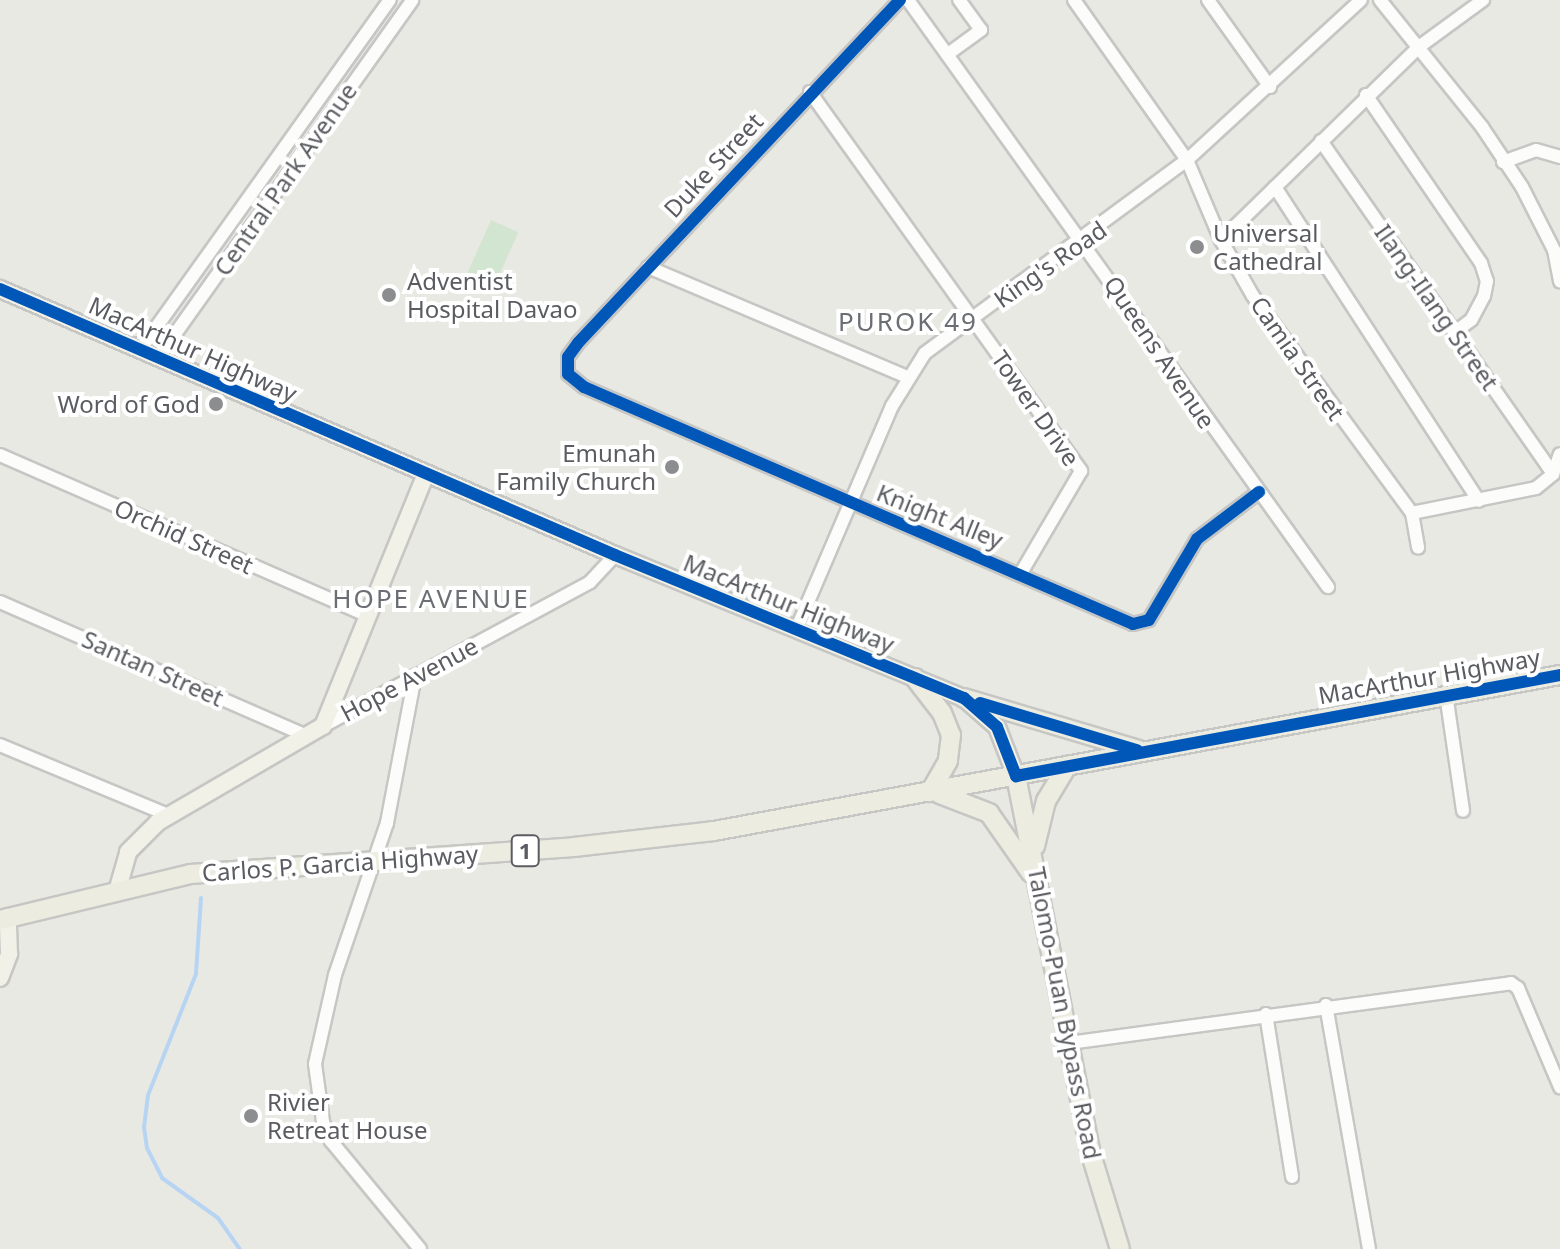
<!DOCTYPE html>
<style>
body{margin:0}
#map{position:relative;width:1560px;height:1249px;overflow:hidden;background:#e9e9e4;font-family:"Noto Sans",sans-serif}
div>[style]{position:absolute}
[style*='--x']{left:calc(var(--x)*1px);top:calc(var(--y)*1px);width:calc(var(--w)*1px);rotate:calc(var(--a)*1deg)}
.green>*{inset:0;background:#d2e5d1;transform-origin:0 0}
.stream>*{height:4px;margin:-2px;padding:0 2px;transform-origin:2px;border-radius:2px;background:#b8d4f3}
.roads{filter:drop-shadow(2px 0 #c6c6c4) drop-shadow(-2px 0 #c6c6c4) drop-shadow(0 2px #c6c6c4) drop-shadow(0 -2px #c6c6c4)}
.minor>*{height:12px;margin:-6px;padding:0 6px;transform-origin:6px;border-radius:6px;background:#fcfcfb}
.major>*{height:16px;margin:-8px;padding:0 8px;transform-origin:8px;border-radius:8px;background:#f1f1e7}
.highway>*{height:18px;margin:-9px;padding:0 9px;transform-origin:9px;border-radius:9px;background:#edece0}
.cycleway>*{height:12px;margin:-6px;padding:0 6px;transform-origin:6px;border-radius:6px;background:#0057b8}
.dots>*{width:22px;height:22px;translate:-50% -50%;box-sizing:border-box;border:4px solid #fff;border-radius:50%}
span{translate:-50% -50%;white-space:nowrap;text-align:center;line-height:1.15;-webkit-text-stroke:8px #fff;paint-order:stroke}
.shield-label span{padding:2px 6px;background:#fff;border:2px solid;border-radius:6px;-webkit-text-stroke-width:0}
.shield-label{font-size:22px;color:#5a5c61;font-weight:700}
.street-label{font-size:24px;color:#5a5c61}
.poi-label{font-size:24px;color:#5a5c61}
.left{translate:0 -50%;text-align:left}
.right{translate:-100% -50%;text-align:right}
.neighbourhood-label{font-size:26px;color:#6b6e73;letter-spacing:2px}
</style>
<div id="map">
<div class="green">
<div style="left:491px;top:220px;width:30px;height:64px;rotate:24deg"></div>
</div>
<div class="stream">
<div style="--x:201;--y:898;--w:76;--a:93.8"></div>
<div style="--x:196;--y:974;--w:130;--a:111.6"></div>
<div style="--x:148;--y:1095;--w:32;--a:97"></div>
<div style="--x:144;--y:1127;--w:21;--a:82"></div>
<div style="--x:147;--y:1148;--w:34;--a:63"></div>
<div style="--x:162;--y:1178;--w:69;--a:35.5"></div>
<div style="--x:218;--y:1218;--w:38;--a:55"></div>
</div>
<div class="roads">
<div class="minor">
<div style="--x:900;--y:0;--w:470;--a:133.2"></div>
<div style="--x:578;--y:343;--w:17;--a:126"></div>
<div style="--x:568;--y:357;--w:17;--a:90"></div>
<div style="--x:568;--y:374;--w:21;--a:39"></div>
<div style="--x:584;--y:387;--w:598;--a:23.35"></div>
<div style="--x:1133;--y:624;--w:16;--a:-14"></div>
<div style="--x:1149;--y:620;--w:94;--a:-59.3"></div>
<div style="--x:1197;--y:539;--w:78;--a:-37.2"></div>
<div style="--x:908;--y:0;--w:722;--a:54.42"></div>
<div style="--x:1074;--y:0;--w:196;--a:54.8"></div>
<div style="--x:1187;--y:160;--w:87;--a:67"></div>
<div style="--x:1221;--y:240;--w:64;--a:60.3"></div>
<div style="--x:1253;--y:296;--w:269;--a:53.8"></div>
<div style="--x:1412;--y:513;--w:35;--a:80"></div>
<div style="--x:1208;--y:0;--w:107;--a:54.5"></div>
<div style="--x:1380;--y:0;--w:163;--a:51.2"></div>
<div style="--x:1482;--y:127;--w:72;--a:56.3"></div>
<div style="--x:1522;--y:187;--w:71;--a:63.1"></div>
<div style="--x:1554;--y:250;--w:32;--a:79"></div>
<div style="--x:948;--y:54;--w:41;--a:-36"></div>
<div style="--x:981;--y:30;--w:37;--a:-126"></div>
<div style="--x:810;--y:92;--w:466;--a:54.4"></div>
<div style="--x:1081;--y:471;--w:118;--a:120.5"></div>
<div style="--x:1366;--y:95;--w:204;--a:55.6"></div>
<div style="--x:1481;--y:263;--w:19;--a:72"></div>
<div style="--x:1487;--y:281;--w:15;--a:101"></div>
<div style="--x:1484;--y:296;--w:27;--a:118"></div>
<div style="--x:1471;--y:320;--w:20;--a:143"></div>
<div style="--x:1321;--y:141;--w:406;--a:55.1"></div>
<div style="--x:1503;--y:162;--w:35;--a:-20"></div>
<div style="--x:1536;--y:150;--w:25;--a:16"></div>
<div style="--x:1275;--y:187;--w:374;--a:57"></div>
<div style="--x:1221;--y:240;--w:278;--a:-44.3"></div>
<div style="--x:1420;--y:46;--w:78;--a:-36.1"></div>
<div style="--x:648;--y:267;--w:281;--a:23"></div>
<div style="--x:140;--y:350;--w:430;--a:-54.5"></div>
<div style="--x:158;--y:358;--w:439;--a:-54.6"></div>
<div style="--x:0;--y:455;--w:402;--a:23.6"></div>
<div style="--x:1412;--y:513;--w:126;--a:-11.4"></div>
<div style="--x:1536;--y:488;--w:22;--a:-39"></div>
<div style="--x:1553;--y:474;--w:21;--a:-71"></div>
<div style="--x:0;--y:602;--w:333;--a:23.6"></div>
<div style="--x:796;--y:630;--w:244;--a:-66.8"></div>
<div style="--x:892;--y:406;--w:62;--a:-58.1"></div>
<div style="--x:925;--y:353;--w:325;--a:-36.4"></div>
<div style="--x:1187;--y:160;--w:236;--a:-42.6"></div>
<div style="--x:415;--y:676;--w:150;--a:100.8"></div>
<div style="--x:387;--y:823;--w:161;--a:108.9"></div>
<div style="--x:335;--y:975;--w:91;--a:102.7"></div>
<div style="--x:315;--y:1064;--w:59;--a:82.1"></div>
<div style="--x:323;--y:1122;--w:21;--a:67"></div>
<div style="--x:331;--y:1141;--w:140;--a:50.5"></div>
<div style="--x:1446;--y:694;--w:118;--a:81.7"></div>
<div style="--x:323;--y:726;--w:303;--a:-28.3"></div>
<div style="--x:590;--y:582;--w:37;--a:-47"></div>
<div style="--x:0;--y:745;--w:182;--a:22.6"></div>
<div style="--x:1326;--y:1005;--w:248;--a:80"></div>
<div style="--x:1266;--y:1014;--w:165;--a:80.9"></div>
<div style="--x:1069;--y:1043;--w:446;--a:-7.7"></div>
<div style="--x:1511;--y:983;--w:9;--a:36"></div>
<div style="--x:1518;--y:988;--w:108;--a:67"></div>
</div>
<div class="major">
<div style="--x:0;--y:289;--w:670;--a:23.39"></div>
<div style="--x:615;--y:555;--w:377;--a:22.3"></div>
<div style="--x:964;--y:698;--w:44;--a:41.3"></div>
<div style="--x:997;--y:727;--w:53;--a:68.8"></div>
<div style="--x:118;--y:888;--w:37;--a:-74"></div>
<div style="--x:128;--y:852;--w:42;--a:-45"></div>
<div style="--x:158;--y:822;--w:191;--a:-30.2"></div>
<div style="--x:323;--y:726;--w:272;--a:-67.8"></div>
<div style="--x:0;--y:978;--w:26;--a:-69"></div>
<div style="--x:9;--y:954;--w:37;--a:-92"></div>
</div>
<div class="highway">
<div style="--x:915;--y:678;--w:44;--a:52.4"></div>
<div style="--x:942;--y:713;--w:24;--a:68"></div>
<div style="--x:951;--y:735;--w:26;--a:97"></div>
<div style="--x:948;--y:761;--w:36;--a:120"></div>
<div style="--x:964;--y:698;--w:182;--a:16.6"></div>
<div style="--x:1016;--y:776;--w:382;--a:78.8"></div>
<div style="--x:1090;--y:1151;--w:102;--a:73"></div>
<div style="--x:940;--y:794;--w:53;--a:21.2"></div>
<div style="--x:989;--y:813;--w:73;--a:55"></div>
<div style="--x:1035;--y:846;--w:46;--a:-76.3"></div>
<div style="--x:1046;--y:801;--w:41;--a:-59"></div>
<div style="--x:0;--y:920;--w:195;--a:-13.6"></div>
<div style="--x:190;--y:874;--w:385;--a:-4"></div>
<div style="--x:574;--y:847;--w:141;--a:-6.5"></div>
<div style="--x:714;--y:831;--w:860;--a:-10.45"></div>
</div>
</div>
<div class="cycleway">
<div style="--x:900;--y:0;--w:470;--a:133.2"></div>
<div style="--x:578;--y:343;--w:17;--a:126"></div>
<div style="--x:568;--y:357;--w:17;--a:90"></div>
<div style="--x:568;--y:374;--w:21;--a:39"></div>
<div style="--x:584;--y:387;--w:598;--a:23.35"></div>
<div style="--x:1133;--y:624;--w:16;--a:-14"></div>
<div style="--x:1149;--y:620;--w:94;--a:-59.3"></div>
<div style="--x:1197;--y:539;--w:78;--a:-37.2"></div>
<div style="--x:0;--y:289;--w:670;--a:23.39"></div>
<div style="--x:615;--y:555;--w:377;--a:22.3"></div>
<div style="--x:964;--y:698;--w:44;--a:41.3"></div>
<div style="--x:997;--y:727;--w:53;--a:68.8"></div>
<div style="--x:1016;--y:776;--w:553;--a:-10.52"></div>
<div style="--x:980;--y:703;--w:164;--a:16.7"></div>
</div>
<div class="dots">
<div style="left:1197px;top:247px;background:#8c8d8f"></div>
<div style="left:389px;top:295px;background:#8c8d8f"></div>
<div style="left:216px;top:404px;background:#8c8d8f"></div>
<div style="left:672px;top:467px;background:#8c8d8f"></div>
<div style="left:251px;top:1116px;background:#8c8d8f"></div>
</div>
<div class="shield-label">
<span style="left:525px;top:851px">1</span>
</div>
<div class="street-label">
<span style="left:713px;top:165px;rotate:-47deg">Duke Street</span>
<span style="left:285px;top:179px;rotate:-55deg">Central Park Avenue</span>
<span style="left:1050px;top:264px;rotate:-35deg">King's Road</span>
<span style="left:1437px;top:307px;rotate:55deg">Ilang-Ilang Street</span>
<span style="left:193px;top:349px;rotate:24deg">MacArthur Highway</span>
<span style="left:1160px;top:352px;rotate:56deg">Queens Avenue</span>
<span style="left:1298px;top:358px;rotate:55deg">Camia Street</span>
<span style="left:1036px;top:408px;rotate:55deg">Tower Drive</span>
<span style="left:940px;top:516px;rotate:22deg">Knight Alley</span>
<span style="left:184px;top:536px;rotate:24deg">Orchid Street</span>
<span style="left:789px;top:603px;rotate:22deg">MacArthur Highway</span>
<span style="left:153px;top:668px;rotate:24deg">Santan Street</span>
<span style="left:1429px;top:676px;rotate:-10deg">MacArthur Highway</span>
<span style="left:409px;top:679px;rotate:-28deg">Hope Avenue</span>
<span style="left:340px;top:863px;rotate:-4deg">Carlos P. Garcia Highway</span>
<span style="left:1065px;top:1013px;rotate:79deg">Talomo-Puan Bypass Road</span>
</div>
<div class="poi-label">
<span class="left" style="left:1213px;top:247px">Universal<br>Cathedral</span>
<span class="left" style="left:407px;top:295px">Adventist<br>Hospital Davao</span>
<span class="right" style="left:200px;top:404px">Word of God</span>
<span class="right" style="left:656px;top:467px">Emunah<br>Family Church</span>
<span class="left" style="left:267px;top:1116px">Rivier<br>Retreat House</span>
</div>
<div class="neighbourhood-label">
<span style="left:908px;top:322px">PUROK 49</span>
<span style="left:431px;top:599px">HOPE AVENUE</span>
</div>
</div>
